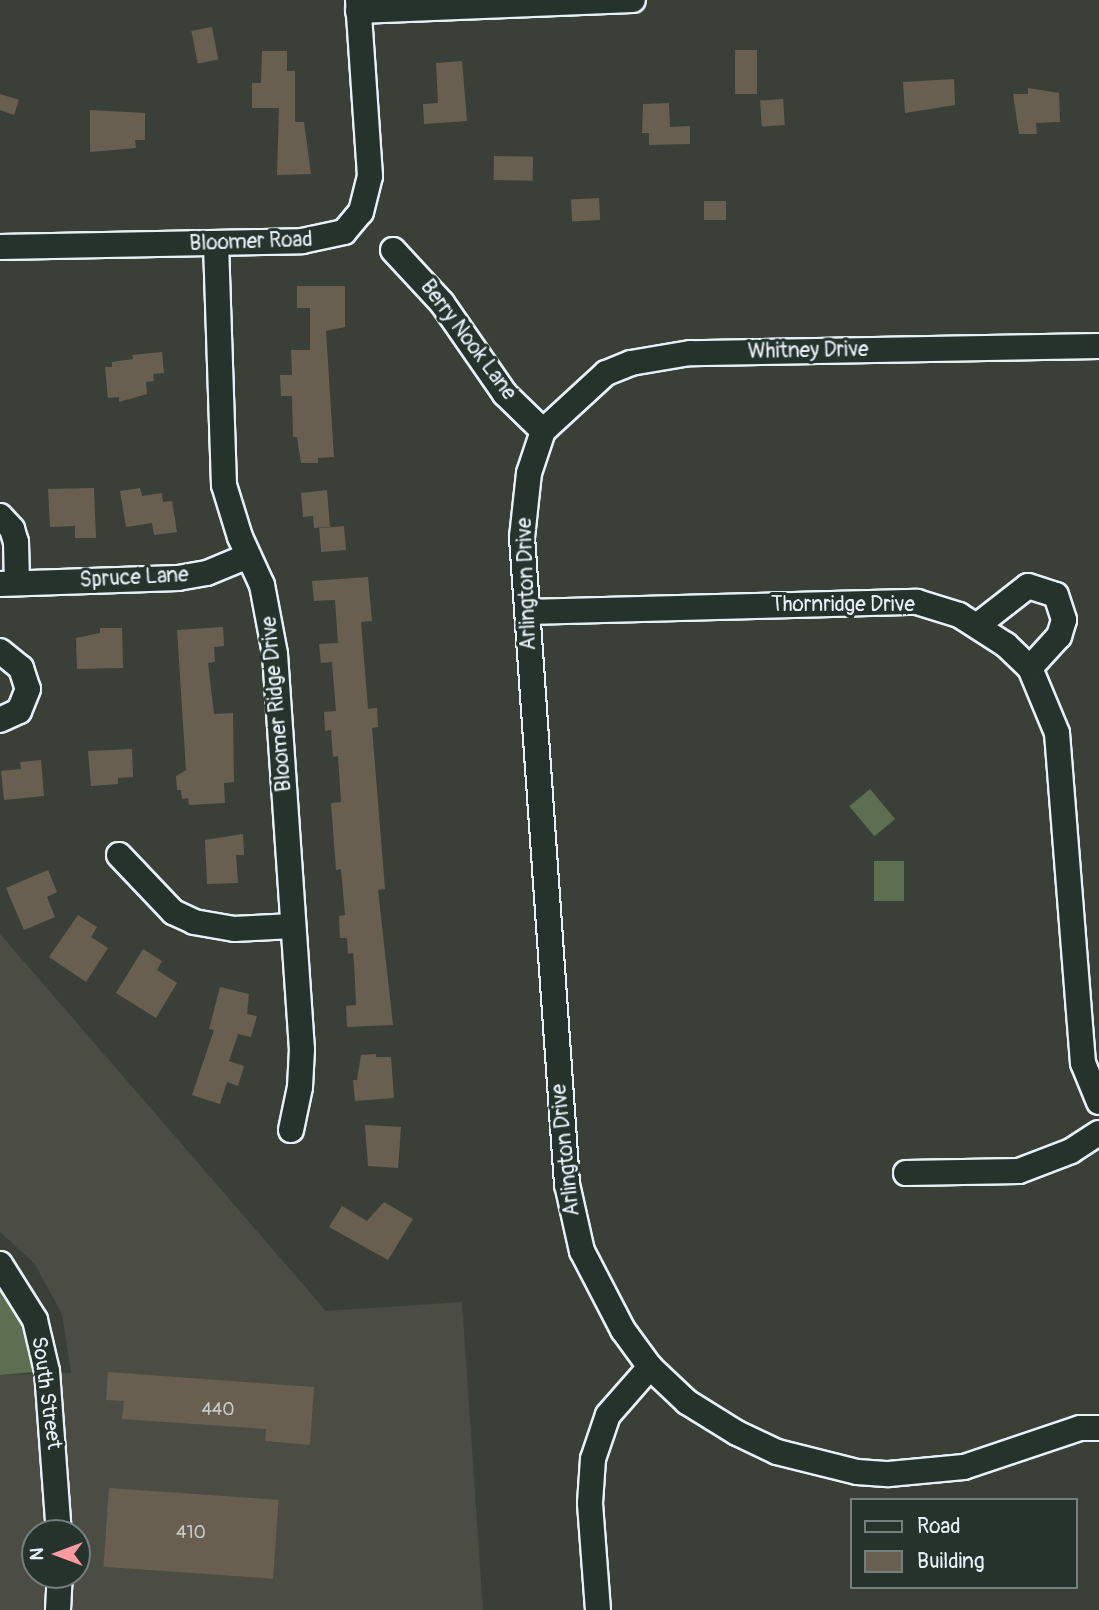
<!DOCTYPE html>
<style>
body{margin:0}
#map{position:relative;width:1099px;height:1610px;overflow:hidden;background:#3a4038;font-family:Pangolin,sans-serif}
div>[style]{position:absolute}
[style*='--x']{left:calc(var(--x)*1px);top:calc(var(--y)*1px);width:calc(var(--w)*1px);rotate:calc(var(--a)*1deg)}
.built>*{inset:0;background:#4b4c44}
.green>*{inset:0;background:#5e6f51;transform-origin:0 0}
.building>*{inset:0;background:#685f51;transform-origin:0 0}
.roads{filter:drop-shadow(2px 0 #e8f1f8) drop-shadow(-2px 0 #e8f1f8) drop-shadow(0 2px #e8f1f8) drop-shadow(0 -2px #e8f1f8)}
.minor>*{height:24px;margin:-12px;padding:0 12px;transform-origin:12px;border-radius:12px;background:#26332d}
span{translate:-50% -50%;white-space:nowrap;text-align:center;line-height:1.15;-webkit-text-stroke:6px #26332d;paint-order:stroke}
.number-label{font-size:18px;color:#c8ccce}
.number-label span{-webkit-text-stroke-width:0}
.street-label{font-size:21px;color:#e8f1f8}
.legend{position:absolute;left:850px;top:1498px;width:228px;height:91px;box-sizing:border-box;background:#26332d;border:2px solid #747f7e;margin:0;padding:9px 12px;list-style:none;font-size:21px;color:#e8f1f8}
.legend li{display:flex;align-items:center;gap:14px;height:35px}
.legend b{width:35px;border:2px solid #747f7e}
.north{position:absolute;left:21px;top:1519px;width:70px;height:70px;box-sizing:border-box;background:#26332d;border:2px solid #747f7e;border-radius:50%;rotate:270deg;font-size:19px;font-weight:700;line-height:28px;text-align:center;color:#e8f1f8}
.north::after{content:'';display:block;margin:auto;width:24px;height:32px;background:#ff9aa2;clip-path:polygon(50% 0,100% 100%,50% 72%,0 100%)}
</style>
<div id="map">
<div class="built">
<div style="clip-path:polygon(evenodd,0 934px,326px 1311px,462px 1302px,483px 1610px,0 1610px,0 1375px,71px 1373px,62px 1314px,34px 1263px,0 1232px,0 934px,35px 1533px,77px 1533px,77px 1575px,35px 1575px,35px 1533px)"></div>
</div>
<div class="green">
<div style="left:870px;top:789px;width:39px;height:27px;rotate:50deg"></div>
<div style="left:874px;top:861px;width:30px;height:40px"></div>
<div style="clip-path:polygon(0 1265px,47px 1371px,0 1375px)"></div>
</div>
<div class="building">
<div style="left:212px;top:27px;width:33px;height:21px;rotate:79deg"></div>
<div style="left:735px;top:50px;width:22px;height:44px"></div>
<div style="clip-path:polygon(262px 51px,287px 51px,287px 71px,295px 71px,295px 122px,304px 122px,311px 174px,277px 175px,279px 108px,252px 108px,252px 83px,261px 83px)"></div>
<div style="clip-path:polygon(462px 61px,467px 121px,424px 124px,423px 104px,438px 103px,436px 63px)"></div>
<div style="clip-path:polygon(954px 79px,955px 105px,905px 113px,903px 82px)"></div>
<div style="clip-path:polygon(1028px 88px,1059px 93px,1060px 122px,1036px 123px,1037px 134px,1019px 134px,1013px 94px,1028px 94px)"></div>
<div style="clip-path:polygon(0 94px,19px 100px,14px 115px,0 110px)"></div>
<div style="left:783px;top:99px;width:26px;height:23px;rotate:86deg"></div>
<div style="clip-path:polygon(669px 103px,670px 127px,690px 126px,690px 144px,649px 145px,649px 133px,642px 133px,643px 104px)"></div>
<div style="clip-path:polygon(90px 110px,145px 113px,145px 140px,135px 140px,136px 148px,90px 152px)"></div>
<div style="left:494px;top:156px;width:39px;height:24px;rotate:1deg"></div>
<div style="left:599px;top:198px;width:22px;height:28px;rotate:87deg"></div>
<div style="left:726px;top:201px;width:19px;height:22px;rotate:90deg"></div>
<div style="clip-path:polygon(297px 286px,345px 286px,345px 327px,326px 331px,334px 457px,318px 458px,318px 463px,301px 463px,297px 437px,293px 437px,292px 396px,281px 396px,280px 375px,292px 375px,291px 350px,310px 350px,310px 308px,297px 308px)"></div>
<div style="clip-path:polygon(162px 352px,164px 373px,153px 374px,154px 381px,146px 382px,147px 394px,119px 402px,119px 397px,108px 398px,105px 367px,112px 367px,112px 362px,133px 359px,132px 355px)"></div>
<div style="clip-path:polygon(94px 488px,96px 538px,75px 538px,75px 526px,50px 527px,48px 489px)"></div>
<div style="clip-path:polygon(140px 488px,142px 496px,162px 493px,163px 502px,172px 501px,177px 532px,154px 535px,152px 523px,126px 527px,120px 491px)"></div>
<div style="clip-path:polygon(327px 490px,330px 527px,314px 528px,313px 516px,303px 517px,301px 493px)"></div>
<div style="left:344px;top:526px;width:24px;height:25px;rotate:85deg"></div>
<div style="clip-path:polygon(368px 577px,372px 621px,361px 622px,368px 709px,377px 708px,378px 727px,372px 728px,385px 889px,378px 890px,393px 1025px,347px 1027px,346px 1006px,356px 1005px,354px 962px,353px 953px,348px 954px,347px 938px,340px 938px,339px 916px,345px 915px,341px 869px,336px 870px,331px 803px,341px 802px,338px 756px,333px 757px,331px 730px,325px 731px,324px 712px,336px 711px,332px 662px,321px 663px,319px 644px,338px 643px,335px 600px,314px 601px,312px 581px)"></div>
<div style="clip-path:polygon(223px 627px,224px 646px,214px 647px,215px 662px,208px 663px,214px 714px,233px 713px,234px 782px,224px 783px,225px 803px,189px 805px,188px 798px,182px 799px,181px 790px,177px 790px,176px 776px,186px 770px,177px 630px)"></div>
<div style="clip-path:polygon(100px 628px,122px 628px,123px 668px,77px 669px,76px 638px,100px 633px)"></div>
<div style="clip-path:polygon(132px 749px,133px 777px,118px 778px,118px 784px,91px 786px,88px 751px)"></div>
<div style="clip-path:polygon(41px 760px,44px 796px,4px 800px,1px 771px,21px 769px,20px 762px)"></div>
<div style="clip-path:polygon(243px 834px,244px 855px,236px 855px,238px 883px,207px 884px,205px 840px)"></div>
<div style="clip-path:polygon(48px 870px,57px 892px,47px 897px,55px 917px,24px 930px,6px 888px)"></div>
<div style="clip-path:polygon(78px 915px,97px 927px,91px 937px,108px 948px,86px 982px,49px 957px)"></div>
<div style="clip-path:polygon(143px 949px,162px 961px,157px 970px,177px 983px,156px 1018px,116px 993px)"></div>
<div style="clip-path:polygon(220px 987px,249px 994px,247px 1014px,257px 1016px,251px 1037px,238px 1034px,229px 1061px,244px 1066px,238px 1086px,227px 1082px,220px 1104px,192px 1095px,214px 1030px,209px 1029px)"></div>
<div style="clip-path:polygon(376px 1054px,376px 1057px,391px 1057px,394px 1098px,355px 1101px,353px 1080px,357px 1080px,361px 1055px)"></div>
<div style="clip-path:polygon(365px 1125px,401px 1127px,398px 1168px,368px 1166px)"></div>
<div style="clip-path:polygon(384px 1202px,413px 1219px,388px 1260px,329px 1227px,342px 1206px,367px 1221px)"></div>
<div style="clip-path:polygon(108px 1372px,314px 1387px,310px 1445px,265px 1441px,266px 1429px,122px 1419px,124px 1401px,106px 1400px)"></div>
<div style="left:109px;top:1488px;width:170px;height:79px;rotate:4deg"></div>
</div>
<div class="roads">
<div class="minor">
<div style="--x:358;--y:11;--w:275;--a:-2.3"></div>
<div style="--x:216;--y:244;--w:241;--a:88.1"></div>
<div style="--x:224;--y:485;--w:54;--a:72.9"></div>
<div style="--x:240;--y:537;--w:53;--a:65.4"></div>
<div style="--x:262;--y:585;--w:70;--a:79.3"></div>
<div style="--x:275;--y:654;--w:396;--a:86.1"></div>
<div style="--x:302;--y:1049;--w:38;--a:93"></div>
<div style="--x:300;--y:1087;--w:44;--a:101.8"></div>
<div style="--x:0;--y:247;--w:302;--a:-1.1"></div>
<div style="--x:302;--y:241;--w:43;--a:-12.1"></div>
<div style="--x:344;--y:232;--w:26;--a:-50"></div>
<div style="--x:361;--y:212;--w:37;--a:-76"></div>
<div style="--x:370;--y:176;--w:176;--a:-93.9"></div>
<div style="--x:393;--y:250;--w:72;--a:47.2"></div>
<div style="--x:442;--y:303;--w:111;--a:55.3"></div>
<div style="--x:505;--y:394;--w:53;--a:44.2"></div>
<div style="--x:1099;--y:346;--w:409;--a:179"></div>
<div style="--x:690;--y:353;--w:60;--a:170.4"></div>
<div style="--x:631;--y:363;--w:27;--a:158"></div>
<div style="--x:606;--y:373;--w:86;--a:137.4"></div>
<div style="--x:543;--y:431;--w:44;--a:108.4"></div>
<div style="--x:529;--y:473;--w:64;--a:96.2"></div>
<div style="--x:522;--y:537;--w:649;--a:86.02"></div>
<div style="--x:567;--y:1184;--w:69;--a:77.4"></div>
<div style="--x:582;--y:1251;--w:89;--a:62.6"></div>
<div style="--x:623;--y:1330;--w:46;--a:53.9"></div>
<div style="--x:650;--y:1367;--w:51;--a:43.4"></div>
<div style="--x:687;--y:1402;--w:59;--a:31.8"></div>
<div style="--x:737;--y:1433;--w:44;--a:25.4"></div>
<div style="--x:777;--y:1452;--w:82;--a:14"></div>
<div style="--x:857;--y:1472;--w:32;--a:4"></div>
<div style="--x:889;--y:1474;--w:75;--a:-5.3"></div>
<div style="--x:964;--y:1467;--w:122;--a:-18.6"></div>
<div style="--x:1080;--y:1428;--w:19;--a:0"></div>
<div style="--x:0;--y:516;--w:18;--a:47"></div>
<div style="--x:12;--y:529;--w:14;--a:73"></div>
<div style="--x:16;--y:542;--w:41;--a:88.6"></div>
<div style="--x:0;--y:584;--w:178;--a:-1.9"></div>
<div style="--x:178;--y:578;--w:29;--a:-10"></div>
<div style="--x:207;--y:573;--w:44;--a:-22.5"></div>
<div style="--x:527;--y:612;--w:390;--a:-1.5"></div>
<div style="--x:917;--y:602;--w:44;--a:17.2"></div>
<div style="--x:959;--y:615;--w:56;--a:32.6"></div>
<div style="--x:1006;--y:645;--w:33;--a:44"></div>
<div style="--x:1030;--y:668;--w:70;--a:67.4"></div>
<div style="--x:1057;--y:733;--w:331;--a:85.5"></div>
<div style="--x:1083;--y:1063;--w:42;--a:67.7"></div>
<div style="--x:978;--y:625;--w:63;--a:-38"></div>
<div style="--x:1028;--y:586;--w:29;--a:18"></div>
<div style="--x:1056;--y:595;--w:26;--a:72"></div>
<div style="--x:1064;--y:620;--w:17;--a:107"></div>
<div style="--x:1059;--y:636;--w:43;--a:132.2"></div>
<div style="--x:0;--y:651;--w:27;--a:39"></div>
<div style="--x:21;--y:668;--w:22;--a:72"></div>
<div style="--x:28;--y:689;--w:24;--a:112"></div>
<div style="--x:19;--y:711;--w:21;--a:155"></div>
<div style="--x:119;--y:855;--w:79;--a:46.5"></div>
<div style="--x:173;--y:912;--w:23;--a:25"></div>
<div style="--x:194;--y:922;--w:41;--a:9.9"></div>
<div style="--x:234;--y:929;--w:59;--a:-2.9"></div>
<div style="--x:906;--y:1173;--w:113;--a:-1"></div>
<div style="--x:1019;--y:1171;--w:56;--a:-21"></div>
<div style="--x:1071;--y:1151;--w:33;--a:-33"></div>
<div style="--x:0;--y:1264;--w:66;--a:58"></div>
<div style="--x:35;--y:1320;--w:52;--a:76.8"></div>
<div style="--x:47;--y:1371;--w:162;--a:85.8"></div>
<div style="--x:58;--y:1610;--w:35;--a:-87"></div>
<div style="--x:598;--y:1610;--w:107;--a:-94.3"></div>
<div style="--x:590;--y:1503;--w:44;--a:-86.1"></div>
<div style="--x:593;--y:1459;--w:46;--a:-71.2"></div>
<div style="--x:608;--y:1415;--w:64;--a:-48.8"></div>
</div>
</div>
<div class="number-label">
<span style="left:218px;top:1410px">440</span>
<span style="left:191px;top:1533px">410</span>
</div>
<div class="street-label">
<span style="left:251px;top:242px;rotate:-2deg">Bloomer Road</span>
<span style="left:468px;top:340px;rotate:53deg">Berry Nook Lane</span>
<span style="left:808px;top:351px;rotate:-1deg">Whitney Drive</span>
<span style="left:134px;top:578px;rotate:-3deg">Spruce Lane</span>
<span style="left:527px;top:584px;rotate:-92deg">Arlington Drive</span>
<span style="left:843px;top:605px">Thornridge Drive</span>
<span style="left:277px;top:704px;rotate:-95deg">Bloomer Ridge Drive</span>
<span style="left:566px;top:1150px;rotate:-96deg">Arlington Drive</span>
<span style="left:46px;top:1393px;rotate:82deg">South Street</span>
</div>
<ul class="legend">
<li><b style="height:9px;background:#26332d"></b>Road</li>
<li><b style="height:19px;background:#685f51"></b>Building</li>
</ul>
<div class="north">N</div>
</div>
